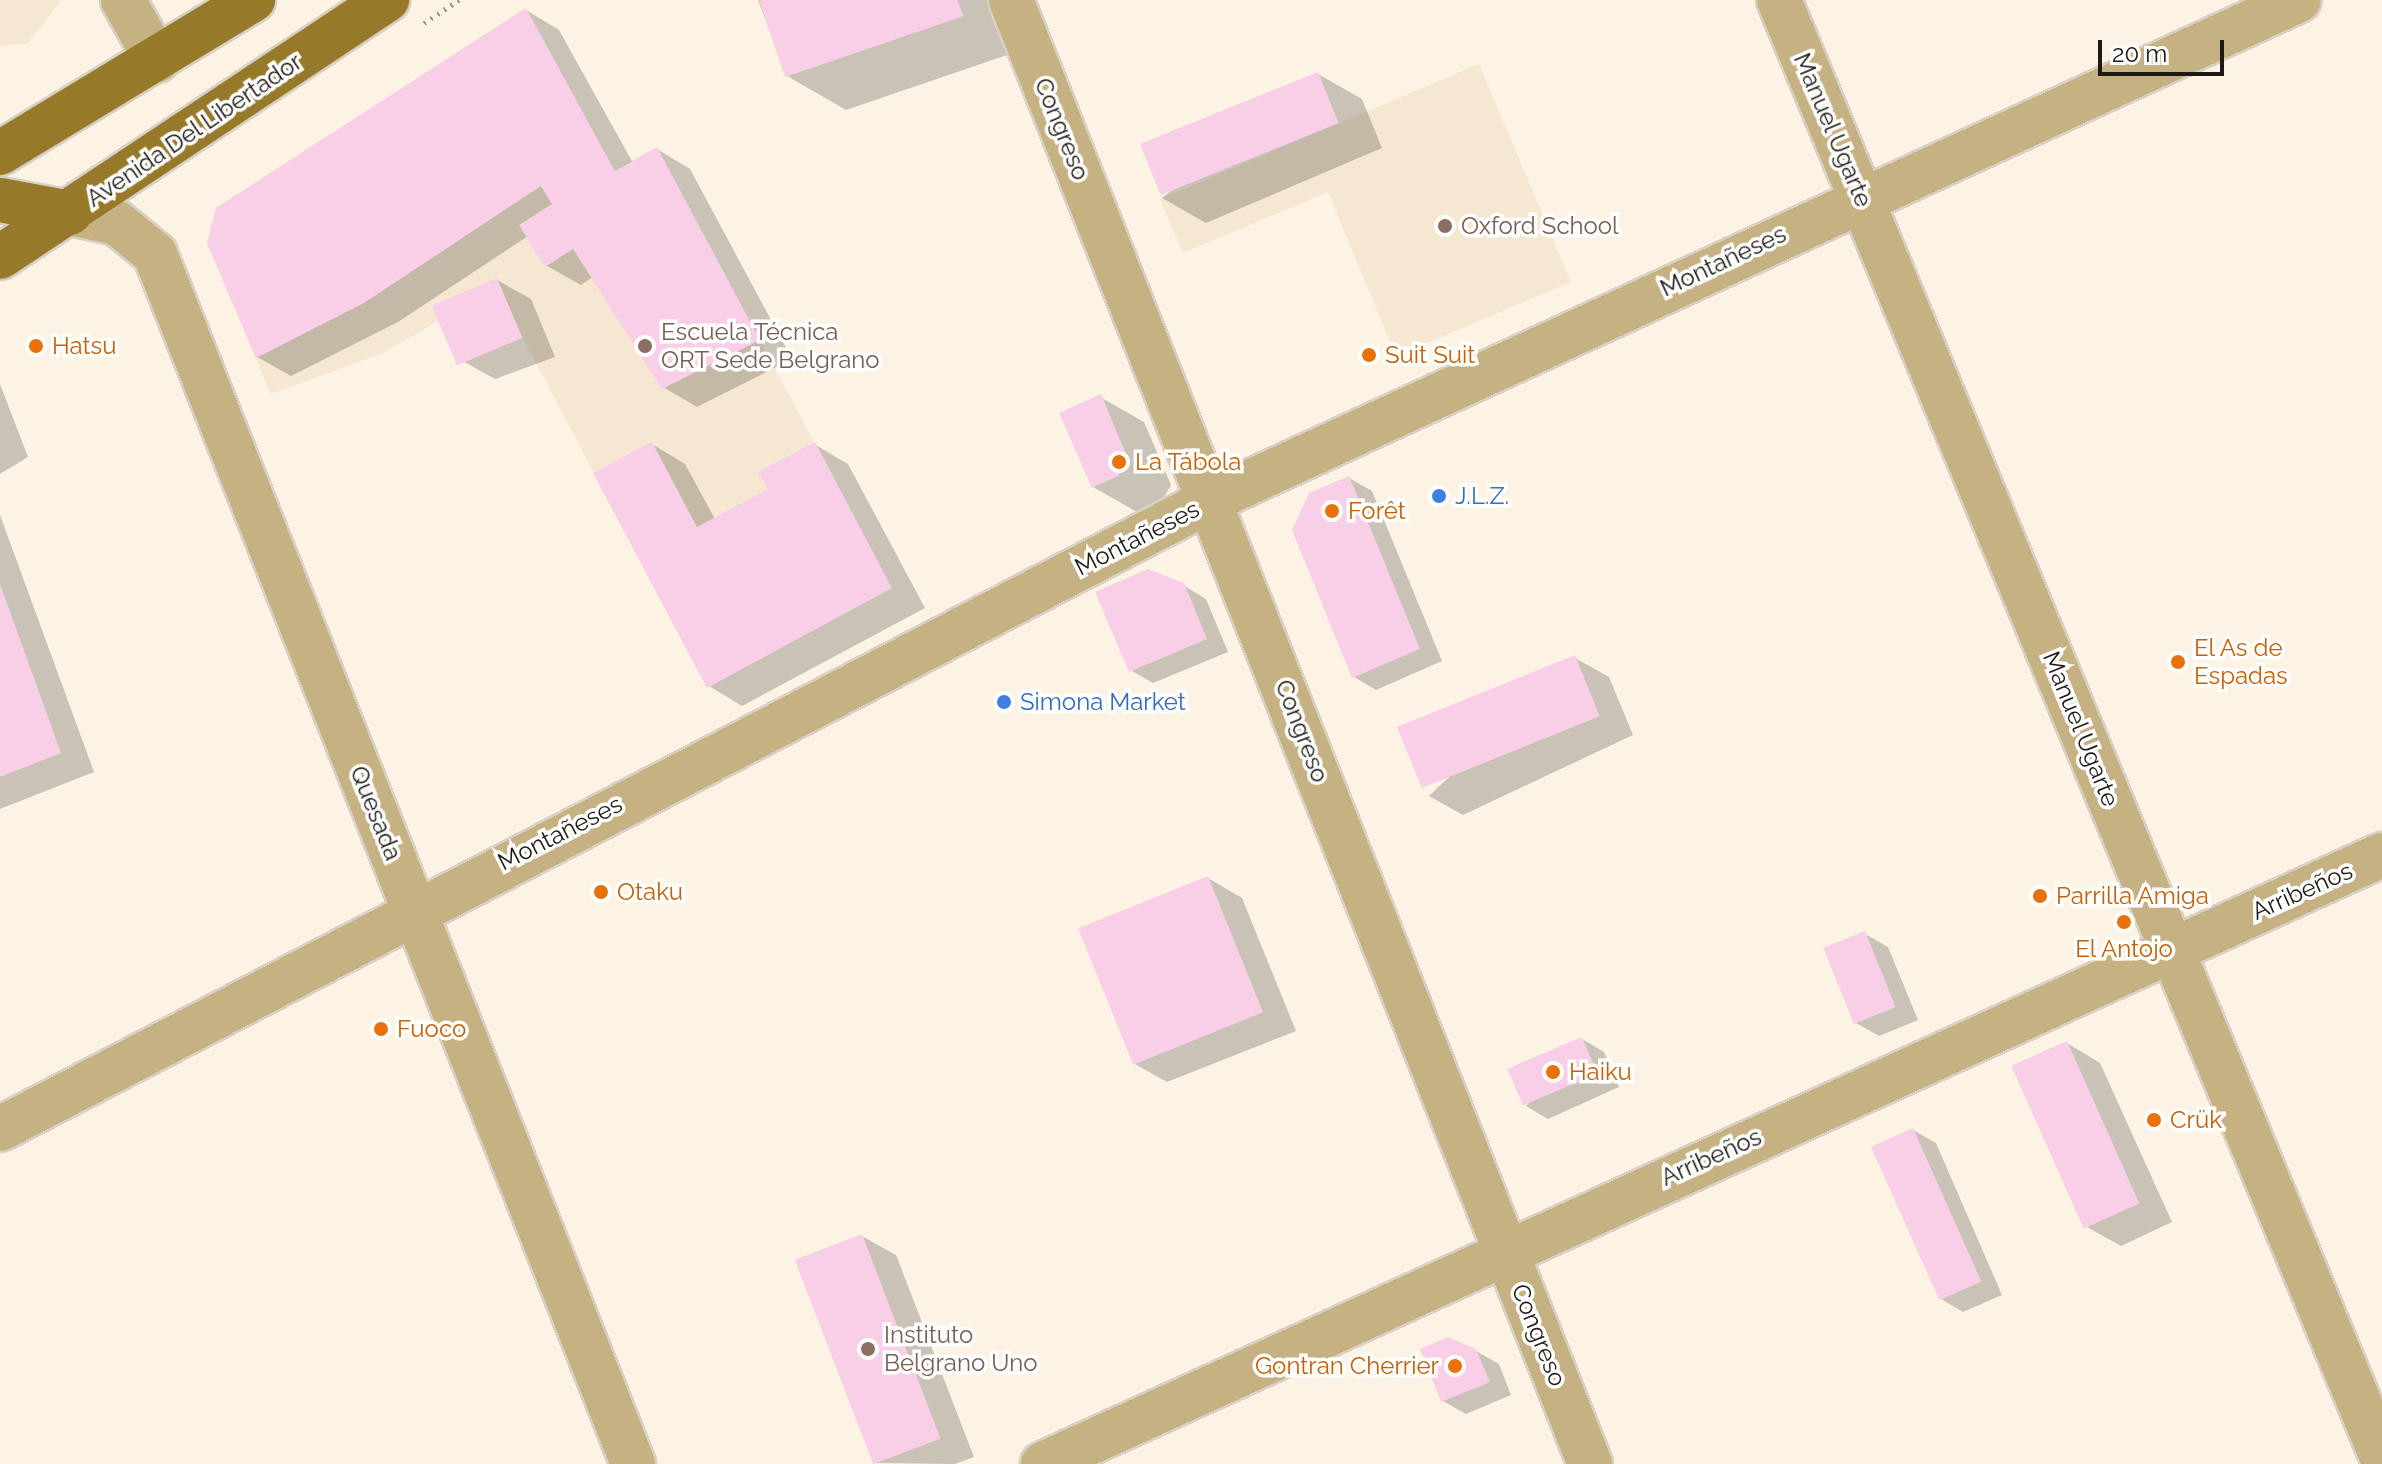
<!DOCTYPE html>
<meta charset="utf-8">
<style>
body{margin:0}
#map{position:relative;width:2382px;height:1464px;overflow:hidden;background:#fcf3e4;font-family:Raleway,sans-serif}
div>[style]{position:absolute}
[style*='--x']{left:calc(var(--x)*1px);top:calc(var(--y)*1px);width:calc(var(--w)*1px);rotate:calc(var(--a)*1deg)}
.built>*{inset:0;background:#f5e7d1}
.shadow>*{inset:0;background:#0003}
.building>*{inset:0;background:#f8cfe6;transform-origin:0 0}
.path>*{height:5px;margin-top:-2.5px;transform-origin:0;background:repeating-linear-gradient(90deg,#9b958a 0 2px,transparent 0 8px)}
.roads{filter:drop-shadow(2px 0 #d8d0c3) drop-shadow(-2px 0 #d8d0c3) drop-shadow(0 2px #d8d0c3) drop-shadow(0 -2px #d8d0c3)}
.minor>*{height:44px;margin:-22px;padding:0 22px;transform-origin:22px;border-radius:22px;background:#c5b181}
.major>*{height:44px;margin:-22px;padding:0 22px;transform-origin:22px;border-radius:22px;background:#967929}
.dots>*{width:22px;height:22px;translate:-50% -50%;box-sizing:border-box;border:4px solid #fff;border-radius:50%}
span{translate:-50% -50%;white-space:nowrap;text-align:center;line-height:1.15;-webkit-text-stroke:7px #fff;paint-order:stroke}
.street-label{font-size:24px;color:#1d1a15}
.education-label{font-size:24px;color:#785e54}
.left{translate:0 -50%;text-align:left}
.food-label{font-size:24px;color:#c56008}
.right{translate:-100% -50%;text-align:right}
.shop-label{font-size:24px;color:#366cbe}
.scale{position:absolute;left:2098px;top:40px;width:126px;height:36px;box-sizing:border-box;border:4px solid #1d1a15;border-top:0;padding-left:10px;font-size:24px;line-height:28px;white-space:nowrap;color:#1d1a15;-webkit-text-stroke:6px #fff;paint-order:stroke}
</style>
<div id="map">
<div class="built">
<div style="clip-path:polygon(0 0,62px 0,28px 43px,0 46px)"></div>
<div style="clip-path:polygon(526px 8px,615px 170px,657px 147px,892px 588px,707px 688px,523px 338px,460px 361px,438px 321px,383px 353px,271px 394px,207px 243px,216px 208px)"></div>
<div style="clip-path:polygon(1479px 64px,1571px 282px,1396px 356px,1328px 192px,1183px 253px,1160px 199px)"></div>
</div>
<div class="shadow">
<div style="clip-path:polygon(758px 0,1023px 0,1022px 50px,846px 110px,787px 76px)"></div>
<div style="clip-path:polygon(526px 10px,559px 30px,633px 163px,657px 149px,690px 169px,792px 359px,697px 407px,663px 387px,593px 277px,581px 285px,547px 266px,528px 236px,398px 322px,291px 376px,257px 357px)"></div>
<div style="clip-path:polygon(1318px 74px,1362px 99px,1382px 148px,1206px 223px,1162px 198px)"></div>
<div style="clip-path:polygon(497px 280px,531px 299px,555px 357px,495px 379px,461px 360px)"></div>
<div style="clip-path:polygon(0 384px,28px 457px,0 474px)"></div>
<div style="clip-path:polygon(1100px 397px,1144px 422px,1171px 485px,1162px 501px,1137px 512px,1093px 487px)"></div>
<div style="clip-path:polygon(652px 444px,685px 464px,715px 519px,771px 490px,814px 444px,848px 464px,925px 608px,742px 706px,709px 686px)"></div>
<div style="clip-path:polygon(1349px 478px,1372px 491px,1442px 661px,1376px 690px,1354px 677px)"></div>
<div style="clip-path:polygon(0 515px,94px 772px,0 809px)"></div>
<div style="clip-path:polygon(1183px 585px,1206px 599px,1228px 652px,1153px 683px,1130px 670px)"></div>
<div style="clip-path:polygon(1575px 658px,1609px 677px,1633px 735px,1463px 815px,1429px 796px)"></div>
<div style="clip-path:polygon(1208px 878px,1242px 898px,1296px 1031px,1167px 1082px,1133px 1063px)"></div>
<div style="clip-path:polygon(1865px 934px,1888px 947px,1918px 1020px,1879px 1036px,1856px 1023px)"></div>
<div style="clip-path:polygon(1582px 1039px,1604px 1052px,1619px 1087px,1548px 1119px,1526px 1106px)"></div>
<div style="clip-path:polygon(2067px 1043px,2100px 1063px,2172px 1222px,2121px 1246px,2087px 1227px)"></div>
<div style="clip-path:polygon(1913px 1130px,1936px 1143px,2002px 1295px,1963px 1312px,1941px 1299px)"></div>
<div style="clip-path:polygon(862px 1236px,896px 1255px,974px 1457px,955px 1464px,875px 1463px)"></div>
<div style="clip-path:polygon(1476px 1351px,1499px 1364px,1511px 1395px,1466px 1414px,1443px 1401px)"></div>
</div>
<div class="building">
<div style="clip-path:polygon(759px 0,957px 0,964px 16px,785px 77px)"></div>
<div style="clip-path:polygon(526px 8px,615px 171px,657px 147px,760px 340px,662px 389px,573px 249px,545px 267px,519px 225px,552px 204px,541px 186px,364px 303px,256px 358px,207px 243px,216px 208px)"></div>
<div style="left:1318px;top:72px;width:55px;height:192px;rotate:68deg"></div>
<div style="left:497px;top:278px;width:65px;height:71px;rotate:67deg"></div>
<div style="clip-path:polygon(1101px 394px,1128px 459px,1118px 476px,1092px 488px,1059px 413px)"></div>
<div style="clip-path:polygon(652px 442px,697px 527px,768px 489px,758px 472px,815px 442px,892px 588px,707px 688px,593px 473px)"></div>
<div style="clip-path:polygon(1349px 476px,1420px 649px,1352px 678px,1292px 530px,1309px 493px)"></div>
<div style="clip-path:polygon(1148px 569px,1184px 583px,1207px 639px,1129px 672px,1095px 592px)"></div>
<div style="clip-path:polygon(0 584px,61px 753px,0 777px)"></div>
<div style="left:1575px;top:655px;width:66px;height:192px;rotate:68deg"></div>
<div style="left:1208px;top:876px;width:147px;height:140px;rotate:68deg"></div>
<div style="left:1865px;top:931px;width:82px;height:45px;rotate:68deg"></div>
<div style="left:1582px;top:1037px;width:40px;height:81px;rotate:67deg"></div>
<div style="left:2067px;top:1041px;width:178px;height:61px;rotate:66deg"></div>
<div style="left:1913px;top:1128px;width:168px;height:46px;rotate:66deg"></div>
<div style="left:862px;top:1234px;width:219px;height:72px;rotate:69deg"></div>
<div style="clip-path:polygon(1448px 1337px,1476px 1349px,1490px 1382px,1441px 1402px,1420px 1349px)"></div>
</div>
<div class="path">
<div style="--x:424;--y:23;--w:42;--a:-33.3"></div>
</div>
<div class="roads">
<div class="minor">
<div style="--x:123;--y:0;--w:69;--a:60.5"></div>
<div style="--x:1011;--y:0;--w:1574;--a:68.42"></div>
<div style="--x:1779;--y:0;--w:1577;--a:67.52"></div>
<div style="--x:70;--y:213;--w:48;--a:12"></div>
<div style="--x:117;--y:223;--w:49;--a:39.2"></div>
<div style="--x:155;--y:254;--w:1301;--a:68.44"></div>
<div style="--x:0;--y:1129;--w:1365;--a:-27.45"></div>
<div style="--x:1211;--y:500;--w:1197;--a:-24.68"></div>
<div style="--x:1043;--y:1464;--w:1471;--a:-24.46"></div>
</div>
<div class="major">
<div style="--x:0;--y:153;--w:296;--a:-31.2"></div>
<div style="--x:0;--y:200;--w:71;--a:10.5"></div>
<div style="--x:0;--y:257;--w:465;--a:-33.6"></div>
</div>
</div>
<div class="dots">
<div style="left:1445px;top:226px;background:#8d6e63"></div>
<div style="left:36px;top:346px;background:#e8710a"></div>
<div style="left:645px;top:346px;background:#8d6e63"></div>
<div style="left:1369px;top:355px;background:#e8710a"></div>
<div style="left:1119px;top:462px;background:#e8710a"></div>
<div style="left:1439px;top:496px;background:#3f7fe0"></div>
<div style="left:1332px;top:511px;background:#e8710a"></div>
<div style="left:2178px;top:662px;background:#e8710a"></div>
<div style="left:1004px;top:702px;background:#3f7fe0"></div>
<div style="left:601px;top:892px;background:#e8710a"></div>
<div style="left:2040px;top:896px;background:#e8710a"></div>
<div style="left:2124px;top:922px;background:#e8710a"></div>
<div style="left:381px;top:1029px;background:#e8710a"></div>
<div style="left:1553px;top:1072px;background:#e8710a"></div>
<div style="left:2154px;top:1120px;background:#e8710a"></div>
<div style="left:868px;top:1349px;background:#8d6e63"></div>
<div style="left:1455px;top:1366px;background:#e8710a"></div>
</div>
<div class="street-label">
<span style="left:1062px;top:129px;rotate:68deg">Congreso</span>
<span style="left:194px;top:130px;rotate:-34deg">Avenida Del Libertador</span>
<span style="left:1833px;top:130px;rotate:67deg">Manuel Ugarte</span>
<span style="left:1723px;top:261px;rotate:-25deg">Montañeses</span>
<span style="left:1137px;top:538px;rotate:-27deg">Montañeses</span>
<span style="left:2081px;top:729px;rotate:68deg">Manuel Ugarte</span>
<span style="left:1302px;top:731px;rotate:69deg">Congreso</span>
<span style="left:376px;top:813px;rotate:68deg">Quesada</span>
<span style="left:560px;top:833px;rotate:-27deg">Montañeses</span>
<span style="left:2302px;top:891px;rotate:-24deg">Arribeños</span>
<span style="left:1711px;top:1157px;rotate:-24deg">Arribeños</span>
<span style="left:1539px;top:1335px;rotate:68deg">Congreso</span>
</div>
<div class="education-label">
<span class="left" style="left:1461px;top:226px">Oxford School</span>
<span class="left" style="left:661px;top:346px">Escuela Técnica<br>ORT Sede Belgrano</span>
<span class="left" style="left:884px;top:1349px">Instituto<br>Belgrano Uno</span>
</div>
<div class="food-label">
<span class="left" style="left:52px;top:346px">Hatsu</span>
<span class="left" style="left:1385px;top:355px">Suit Suit</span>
<span class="left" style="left:1135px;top:462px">La Tábola</span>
<span class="left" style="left:1348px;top:511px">Forêt</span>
<span class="left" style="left:2194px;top:662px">El As de<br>Espadas</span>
<span class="left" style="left:617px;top:892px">Otaku</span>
<span class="left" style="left:2056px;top:896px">Parrilla Amiga</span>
<span style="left:2124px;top:949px">El Antojo</span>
<span class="left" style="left:397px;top:1029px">Fuoco</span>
<span class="left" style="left:1569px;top:1072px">Haiku</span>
<span class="left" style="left:2170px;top:1120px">Crük</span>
<span class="right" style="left:1439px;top:1366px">Gontran Cherrier</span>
</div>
<div class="shop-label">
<span class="left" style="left:1455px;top:496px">J.L.Z.</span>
<span class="left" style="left:1020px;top:702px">Simona Market</span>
</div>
<div class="scale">20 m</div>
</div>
